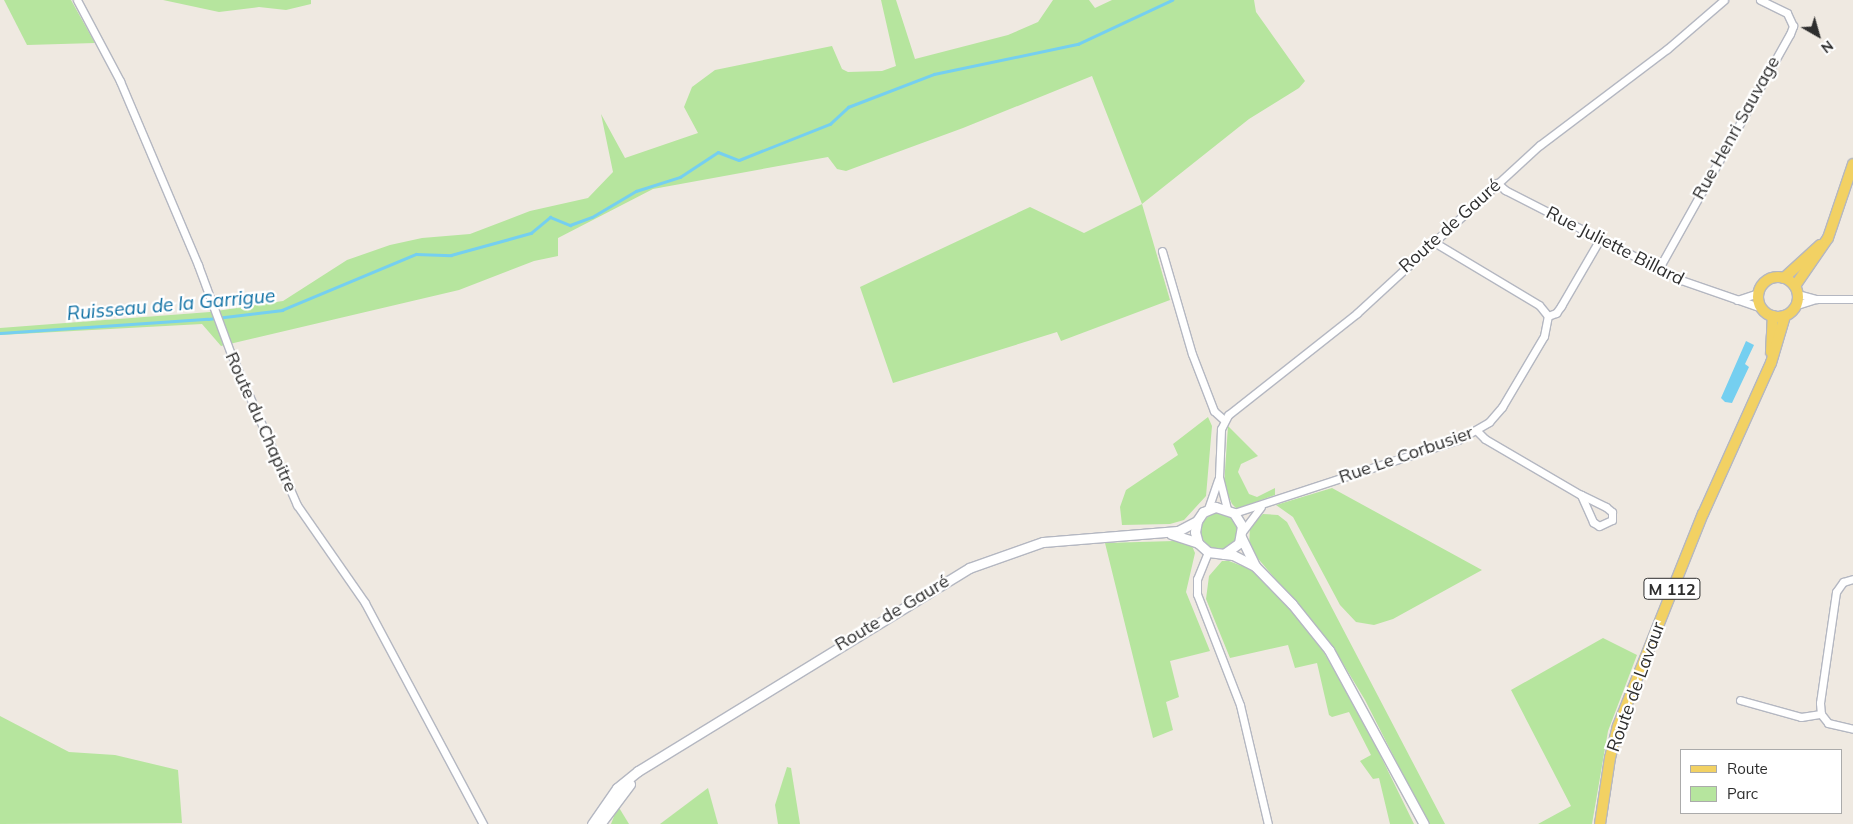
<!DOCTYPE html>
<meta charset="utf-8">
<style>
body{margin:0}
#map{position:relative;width:1853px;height:824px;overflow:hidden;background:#efe9e1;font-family:Mulish,sans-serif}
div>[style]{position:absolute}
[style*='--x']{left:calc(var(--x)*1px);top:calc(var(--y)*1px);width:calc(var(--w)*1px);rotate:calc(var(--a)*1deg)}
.green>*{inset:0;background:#b6e59e}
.round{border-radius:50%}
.water>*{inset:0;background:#75cff0}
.stream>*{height:2.5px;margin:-1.25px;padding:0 1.25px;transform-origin:1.25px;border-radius:1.25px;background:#75cff0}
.roads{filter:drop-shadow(1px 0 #b4b7c1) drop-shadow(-1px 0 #b4b7c1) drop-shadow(0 1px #b4b7c1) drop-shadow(0 -1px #b4b7c1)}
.minor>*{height:7px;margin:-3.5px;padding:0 3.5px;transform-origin:3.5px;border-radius:3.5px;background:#fff}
.tertiary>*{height:9px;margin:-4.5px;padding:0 4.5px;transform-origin:4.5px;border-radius:4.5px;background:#fff}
.primary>*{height:10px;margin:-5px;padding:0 5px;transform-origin:5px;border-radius:5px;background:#f2d163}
.primary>.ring{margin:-5px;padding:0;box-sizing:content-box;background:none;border:10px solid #f2d163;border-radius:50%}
span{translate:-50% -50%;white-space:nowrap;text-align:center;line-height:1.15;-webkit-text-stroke:4.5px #fff;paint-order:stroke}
.shield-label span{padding:1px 4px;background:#fff;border:1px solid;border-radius:4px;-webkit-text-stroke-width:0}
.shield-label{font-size:16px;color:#2e2e2e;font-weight:700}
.street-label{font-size:18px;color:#2e2e2e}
.water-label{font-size:19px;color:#0d6fa3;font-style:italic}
.legend{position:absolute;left:1680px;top:749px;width:162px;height:65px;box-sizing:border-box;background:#fff;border:1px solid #ababab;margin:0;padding:6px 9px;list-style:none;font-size:15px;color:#2e2e2e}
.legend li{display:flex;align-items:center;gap:10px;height:25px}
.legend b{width:25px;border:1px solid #ababab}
.north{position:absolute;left:1793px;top:10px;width:50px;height:50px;-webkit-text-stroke:4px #fff;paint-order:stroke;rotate:142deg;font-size:14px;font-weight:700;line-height:20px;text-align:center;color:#2e2e2e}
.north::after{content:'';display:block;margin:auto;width:18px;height:22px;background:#2e2e2e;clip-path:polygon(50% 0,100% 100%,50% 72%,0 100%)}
</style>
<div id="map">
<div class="green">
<div style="clip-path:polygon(4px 0,71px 0,95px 43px,27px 45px)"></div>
<div style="clip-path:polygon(163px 0,311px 0,311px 4px,286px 10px,259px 7px,219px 12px)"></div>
<div style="clip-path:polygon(881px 0,896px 0,915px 59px,1008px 35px,1038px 22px,1053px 0,1089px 0,1095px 8px,1112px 0,1254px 0,1256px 12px,1305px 81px,1299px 88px,1249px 119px,1142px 204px,1170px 300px,1061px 341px,1057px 332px,893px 383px,860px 287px,1030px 207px,1084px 233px,1142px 204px,1092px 76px,963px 128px,846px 171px,837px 169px,828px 157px,653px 189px,558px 238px,558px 256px,534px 261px,459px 290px,221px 346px,202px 324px,0 335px,0 328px,210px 312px,283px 301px,347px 260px,390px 245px,422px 238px,470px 234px,530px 211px,588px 198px,613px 172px,601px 114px,625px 158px,698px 133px,684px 107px,692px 87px,715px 70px,832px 46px,842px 69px,848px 72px,882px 71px,896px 66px)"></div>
<div style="clip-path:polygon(1208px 417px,1212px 426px,1206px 496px,1184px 520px,1170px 524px,1122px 525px,1120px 507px,1126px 490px,1178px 455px,1173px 444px)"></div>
<div style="clip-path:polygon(1228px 426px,1258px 456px,1241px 464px,1238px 472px,1249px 494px,1257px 497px,1275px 488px,1275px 495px,1237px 509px,1232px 504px,1224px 486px)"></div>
<div style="clip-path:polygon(1332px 488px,1482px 570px,1393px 619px,1374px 625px,1356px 622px,1340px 605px,1293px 517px,1276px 505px)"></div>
<div class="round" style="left:1201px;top:513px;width:36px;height:36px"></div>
<div style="clip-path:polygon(1263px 514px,1278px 515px,1287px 522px,1445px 824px,1428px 824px,1365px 700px,1333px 647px,1249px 548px,1250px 525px)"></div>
<div style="clip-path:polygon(1174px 541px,1192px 546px,1195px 553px,1186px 592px,1210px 651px,1170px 661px,1179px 697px,1166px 702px,1173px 730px,1153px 738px,1105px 543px)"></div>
<div style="clip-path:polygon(1222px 561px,1229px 561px,1250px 569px,1269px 585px,1316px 639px,1362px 718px,1414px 824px,1390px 824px,1379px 778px,1373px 779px,1360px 761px,1371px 755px,1349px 712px,1332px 717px,1329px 715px,1317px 663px,1295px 668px,1288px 645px,1230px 658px,1206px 599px,1209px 576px)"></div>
<div style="clip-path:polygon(1603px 638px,1637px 655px,1608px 731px,1592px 824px,1538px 824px,1571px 806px,1511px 690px)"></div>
<div style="clip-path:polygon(0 716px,69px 752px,115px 755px,178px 770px,182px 823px,0 824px)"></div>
<div style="clip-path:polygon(787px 767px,791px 768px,800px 824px,778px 824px,775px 805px)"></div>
<div style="clip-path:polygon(708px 788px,718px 824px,660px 824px)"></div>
<div style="clip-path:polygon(618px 806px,629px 824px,611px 824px)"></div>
</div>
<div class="water">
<div style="clip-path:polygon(1746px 341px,1754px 345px,1745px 364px,1749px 367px,1732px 403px,1725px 402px,1721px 398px)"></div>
</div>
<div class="stream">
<div style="--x:0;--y:333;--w:208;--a:-3.9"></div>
<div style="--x:208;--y:319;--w:75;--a:-6.9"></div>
<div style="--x:282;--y:310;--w:145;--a:-22.7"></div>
<div style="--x:416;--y:254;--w:35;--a:2"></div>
<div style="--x:451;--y:255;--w:83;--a:-15.4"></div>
<div style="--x:531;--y:233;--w:25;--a:-40"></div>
<div style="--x:550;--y:217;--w:22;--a:22"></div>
<div style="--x:570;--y:225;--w:23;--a:-20"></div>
<div style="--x:592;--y:217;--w:51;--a:-30.6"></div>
<div style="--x:636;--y:191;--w:46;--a:-17.7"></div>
<div style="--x:680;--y:177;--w:45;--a:-33.3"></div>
<div style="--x:718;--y:152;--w:22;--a:21"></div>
<div style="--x:739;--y:160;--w:98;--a:-21.6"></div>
<div style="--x:830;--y:124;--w:25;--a:-43"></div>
<div style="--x:848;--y:107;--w:92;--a:-21"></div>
<div style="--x:934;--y:74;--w:147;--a:-11.8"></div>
<div style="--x:1078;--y:44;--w:104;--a:-25.1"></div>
</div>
<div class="roads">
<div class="minor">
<div style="--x:77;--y:0;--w:92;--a:62"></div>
<div style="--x:120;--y:81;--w:200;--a:67"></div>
<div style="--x:198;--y:265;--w:95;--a:69.7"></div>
<div style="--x:231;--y:354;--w:165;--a:66.4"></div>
<div style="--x:297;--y:505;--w:119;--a:55.2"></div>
<div style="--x:365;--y:603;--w:251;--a:61.9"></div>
<div style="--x:1497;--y:183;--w:11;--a:41"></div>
<div style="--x:1505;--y:190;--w:198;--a:27.1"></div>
<div style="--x:1681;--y:280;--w:86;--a:19.1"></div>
<div style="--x:1162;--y:251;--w:107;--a:73.8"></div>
<div style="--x:1192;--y:354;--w:61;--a:68.9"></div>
<div style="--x:1214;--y:411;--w:13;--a:42"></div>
<div style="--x:1658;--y:270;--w:270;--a:-60.8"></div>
<div style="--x:1790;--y:34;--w:9;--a:-69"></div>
<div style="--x:1793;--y:26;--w:14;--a:-115"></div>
<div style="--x:1787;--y:13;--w:30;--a:-154"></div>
<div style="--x:1798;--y:294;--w:19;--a:16"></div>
<div style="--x:1816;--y:299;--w:37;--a:0"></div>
<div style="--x:1737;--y:300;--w:23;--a:-18"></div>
<div style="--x:1797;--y:305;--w:19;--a:-18"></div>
<div style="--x:1548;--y:316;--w:9;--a:-21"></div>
<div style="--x:1556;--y:313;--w:9;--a:-54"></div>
<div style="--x:1561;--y:306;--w:78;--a:-59.8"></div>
<div style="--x:1477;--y:431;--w:11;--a:45"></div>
<div style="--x:1485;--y:439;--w:111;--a:30.3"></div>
<div style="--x:1581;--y:495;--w:30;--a:66"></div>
<div style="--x:1593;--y:522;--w:7;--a:34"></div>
<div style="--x:1599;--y:526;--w:14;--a:-25"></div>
<div style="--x:1612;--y:520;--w:8;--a:-90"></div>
<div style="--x:1612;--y:512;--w:8;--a:-140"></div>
<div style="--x:1606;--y:507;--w:28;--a:-154"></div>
<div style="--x:1208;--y:509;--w:31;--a:-71"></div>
<div style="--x:1227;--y:509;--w:33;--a:-104"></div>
<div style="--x:1219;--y:477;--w:48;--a:-87.6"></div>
<div style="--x:1221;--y:429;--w:16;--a:-63"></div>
<div style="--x:1228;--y:415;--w:164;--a:-38.3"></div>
<div style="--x:1357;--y:313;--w:248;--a:-42.6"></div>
<div style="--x:1540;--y:145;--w:159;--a:-37.1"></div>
<div style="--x:1667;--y:49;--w:75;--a:-40.7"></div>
<div style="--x:1234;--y:513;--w:236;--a:-18.1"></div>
<div style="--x:1458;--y:440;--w:36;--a:-30"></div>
<div style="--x:1489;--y:422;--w:20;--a:-49"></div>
<div style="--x:1502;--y:407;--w:82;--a:-59.4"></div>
<div style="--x:1544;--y:336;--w:20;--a:-79"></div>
<div style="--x:1548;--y:316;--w:14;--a:-129"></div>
<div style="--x:1539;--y:305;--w:125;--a:-149.1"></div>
<div style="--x:1242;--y:532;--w:31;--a:-53"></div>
<div style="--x:1208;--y:552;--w:29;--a:112"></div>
<div style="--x:1197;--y:579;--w:15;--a:90"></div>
<div style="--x:1197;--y:594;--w:119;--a:68.8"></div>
<div style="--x:1240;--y:705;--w:122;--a:76.8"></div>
<div style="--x:1853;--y:579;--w:10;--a:163"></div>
<div style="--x:1843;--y:582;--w:12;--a:125"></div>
<div style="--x:1836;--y:592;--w:112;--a:98.2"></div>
<div style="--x:1820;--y:703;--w:11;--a:85"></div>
<div style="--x:1821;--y:714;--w:11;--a:52"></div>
<div style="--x:1828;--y:723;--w:26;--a:13"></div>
<div style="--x:1740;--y:700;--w:63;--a:15.6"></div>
<div style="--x:1801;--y:717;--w:20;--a:-9"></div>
</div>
<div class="tertiary">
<div style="--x:1171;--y:534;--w:28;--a:18"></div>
<div style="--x:1241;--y:537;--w:32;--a:64"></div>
<div style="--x:1255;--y:566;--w:53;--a:45.8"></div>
<div style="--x:1292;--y:604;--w:59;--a:51.2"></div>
<div style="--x:1329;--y:650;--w:198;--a:61.4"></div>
<div style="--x:1224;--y:554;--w:19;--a:-36"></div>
<div style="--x:1239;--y:543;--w:17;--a:-80"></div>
<div style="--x:1242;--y:526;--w:15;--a:-122"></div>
<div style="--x:1234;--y:513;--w:20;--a:-162"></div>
<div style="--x:1215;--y:507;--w:13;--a:157"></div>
<div style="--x:1203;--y:512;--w:11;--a:124"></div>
<div style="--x:1197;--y:521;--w:11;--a:100"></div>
<div style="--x:1195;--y:532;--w:11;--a:75"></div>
<div style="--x:1198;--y:543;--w:13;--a:42"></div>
<div style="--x:1208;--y:552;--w:25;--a:7"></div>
<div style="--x:1233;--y:555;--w:25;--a:27"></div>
<div style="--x:592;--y:824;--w:44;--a:-55.2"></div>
<div style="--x:617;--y:788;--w:27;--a:-39"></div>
<div style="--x:638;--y:771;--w:388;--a:-31.5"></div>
<div style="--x:969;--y:568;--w:78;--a:-19.4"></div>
<div style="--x:1043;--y:542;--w:135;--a:-4.7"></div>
<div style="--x:1178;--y:531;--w:21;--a:-28"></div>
<div style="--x:600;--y:824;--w:50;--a:-53.1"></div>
</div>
<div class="primary">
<div class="ring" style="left:1758px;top:277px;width:30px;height:30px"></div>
<div style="--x:1784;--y:278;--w:49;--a:-42.5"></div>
<div style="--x:1795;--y:286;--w:58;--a:-55.5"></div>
<div style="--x:1828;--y:238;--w:78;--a:-71.3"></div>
<div style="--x:1771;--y:352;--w:36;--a:-87"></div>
<div style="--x:1600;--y:824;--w:67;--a:-81.4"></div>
<div style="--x:1610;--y:758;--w:33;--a:-76"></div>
<div style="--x:1618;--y:726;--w:228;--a:-68.2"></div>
<div style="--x:1703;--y:514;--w:166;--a:-65.8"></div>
<div style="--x:1771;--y:363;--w:49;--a:-73.4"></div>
</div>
</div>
<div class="shield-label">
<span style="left:1672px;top:589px">M 112</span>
</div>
<div class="street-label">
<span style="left:1736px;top:128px;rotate:-61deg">Rue Henri Sauvage</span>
<span style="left:1450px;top:226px;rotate:-42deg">Route de Gauré</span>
<span style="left:1615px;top:246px;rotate:27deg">Rue Juliette Billard</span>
<span style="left:261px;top:422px;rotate:66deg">Route du Chapitre</span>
<span style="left:1406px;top:455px;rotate:-19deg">Rue Le Corbusier</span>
<span style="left:892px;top:613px;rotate:-31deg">Route de Gauré</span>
<span style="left:1636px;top:687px;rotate:-70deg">Route de Lavaur</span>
</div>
<div class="water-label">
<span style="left:171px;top:305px;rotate:-5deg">Ruisseau de la Garrigue</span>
</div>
<ul class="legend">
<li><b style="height:6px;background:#f2d163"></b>Route</li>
<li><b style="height:14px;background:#b6e59e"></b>Parc</li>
</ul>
<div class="north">N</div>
</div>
